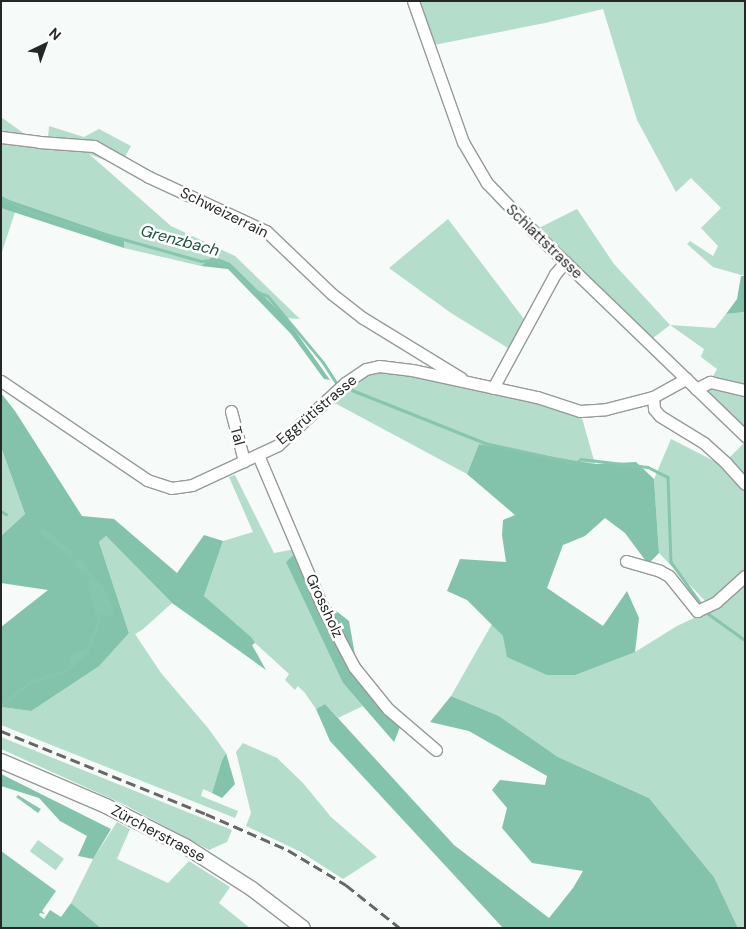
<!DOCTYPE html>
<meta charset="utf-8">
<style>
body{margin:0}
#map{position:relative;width:746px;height:929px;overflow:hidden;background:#f6faf8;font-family:"DM Sans",sans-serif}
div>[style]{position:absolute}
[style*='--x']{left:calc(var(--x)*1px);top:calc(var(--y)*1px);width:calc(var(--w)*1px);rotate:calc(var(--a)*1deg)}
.green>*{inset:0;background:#b5ddcc;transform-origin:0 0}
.forest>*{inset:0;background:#83c3ab}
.water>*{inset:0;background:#86c6ae}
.stream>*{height:2.5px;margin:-1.25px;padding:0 1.25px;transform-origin:1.25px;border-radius:1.25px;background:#86c6ae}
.roads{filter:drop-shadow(1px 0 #969a99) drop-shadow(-1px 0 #969a99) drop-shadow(0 1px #969a99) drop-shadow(0 -1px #969a99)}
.minor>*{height:11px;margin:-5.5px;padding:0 5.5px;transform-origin:5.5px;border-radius:5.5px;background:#fff}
.major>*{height:14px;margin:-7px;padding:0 7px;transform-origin:7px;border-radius:7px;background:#fff}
.rail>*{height:2.5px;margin-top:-1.25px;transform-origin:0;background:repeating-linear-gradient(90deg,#656766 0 10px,transparent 0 15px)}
span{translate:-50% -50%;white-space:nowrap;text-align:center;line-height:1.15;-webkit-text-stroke:5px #fff;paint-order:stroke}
.street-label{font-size:15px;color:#262827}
.water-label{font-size:16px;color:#1f5342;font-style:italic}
.frame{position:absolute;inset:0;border:2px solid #262827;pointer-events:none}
.north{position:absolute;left:20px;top:20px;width:50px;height:50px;-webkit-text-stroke:4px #fff;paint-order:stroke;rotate:42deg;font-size:14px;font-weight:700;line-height:20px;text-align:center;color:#262827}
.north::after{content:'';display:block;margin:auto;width:18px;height:22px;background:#262827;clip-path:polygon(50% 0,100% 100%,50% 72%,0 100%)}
</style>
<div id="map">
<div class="green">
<div style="clip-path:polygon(413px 1px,745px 1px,745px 276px,713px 267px,687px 244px,690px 241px,713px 256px,718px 246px,701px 228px,721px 208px,691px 178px,676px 192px,637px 120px,603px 9px,545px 23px,429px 46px)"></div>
<div style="clip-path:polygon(1px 117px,26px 135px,48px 138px,49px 126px,84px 137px,99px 129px,131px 146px,120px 166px,89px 154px,171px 226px,235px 256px,300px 319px,286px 318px,229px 263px,213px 256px,201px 266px,124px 248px,124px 239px,1px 197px)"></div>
<div style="clip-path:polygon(1px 208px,15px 212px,1px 255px)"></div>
<div style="clip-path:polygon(577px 209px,614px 264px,670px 325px,715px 328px,726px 314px,745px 312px,745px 436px,696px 389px,710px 382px,717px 369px,701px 357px,704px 349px,670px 325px,648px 342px,533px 231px)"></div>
<div style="clip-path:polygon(448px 219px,524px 319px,524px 331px,513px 351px,451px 313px,389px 268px)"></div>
<div style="clip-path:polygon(379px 366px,580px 411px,595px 464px,479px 444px,467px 474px,331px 401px,339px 389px)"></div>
<div style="clip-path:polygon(671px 439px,722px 465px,745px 442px,745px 928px,738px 928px,714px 877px,649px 798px,558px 757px,499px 716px,451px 696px,492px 624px,503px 636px,635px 652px,677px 626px,713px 609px,659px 553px,654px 479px)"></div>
<div style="clip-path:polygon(1px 447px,25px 514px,1px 536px)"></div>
<div style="clip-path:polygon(235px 475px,274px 553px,301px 548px,343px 683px,363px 706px,338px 718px,325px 704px,316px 709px,305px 693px,298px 686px,295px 690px,285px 680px,289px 674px,204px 596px,223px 541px,253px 532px,229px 477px)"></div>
<div style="clip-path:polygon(106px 536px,172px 603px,142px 630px,135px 634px,161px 673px,208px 728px,226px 753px,222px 760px,212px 793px,203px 789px,201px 796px,238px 811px,235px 818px,1px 725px,1px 707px,31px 711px,129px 633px,99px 542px)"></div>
<div style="clip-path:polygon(1px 737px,232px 830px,227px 842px,209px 850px,125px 805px,1px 749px)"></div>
<div style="clip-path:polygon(243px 743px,277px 758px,303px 783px,331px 817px,377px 857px,343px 879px,301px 852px,246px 826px,251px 813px,236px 752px)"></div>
<div style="clip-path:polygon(117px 822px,130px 829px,117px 859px,168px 883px,189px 861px,230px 887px,219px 903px,250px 928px,101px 928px,71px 903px,93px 859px)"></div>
<div style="left:38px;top:840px;width:32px;height:14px;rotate:36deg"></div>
</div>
<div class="forest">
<div style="clip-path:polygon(1px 197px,124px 239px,124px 248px,1px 208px)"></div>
<div style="clip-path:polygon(213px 256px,230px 263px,286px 318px,330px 380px,324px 379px,291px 334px,228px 269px,201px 266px)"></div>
<div style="clip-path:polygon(741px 276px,745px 276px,745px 312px,726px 314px,737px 299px)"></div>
<div style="clip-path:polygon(1px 393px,15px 411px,82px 516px,114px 519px,177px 573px,204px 535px,223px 541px,204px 596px,252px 638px,255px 643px,252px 645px,266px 670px,172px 603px,106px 536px,99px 542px,129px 633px,99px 666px,31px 711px,1px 707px,1px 627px,48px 590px,1px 583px,1px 536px,25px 514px,1px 447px)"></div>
<div style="clip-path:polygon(479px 444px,595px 464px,636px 462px,654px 479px,659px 553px,648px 564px,625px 533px,605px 518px,585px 536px,563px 545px,547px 588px,603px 626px,627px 591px,639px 618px,635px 652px,575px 675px,547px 675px,507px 657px,503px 636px,467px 600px,447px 591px,460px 559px,506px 562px,502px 535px,503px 520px,515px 515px,467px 474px)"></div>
<div style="clip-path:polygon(301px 548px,326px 603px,349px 621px,355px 655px,400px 727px,394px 742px,343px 683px,286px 562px)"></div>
<div style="clip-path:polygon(451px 696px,499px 716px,558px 757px,649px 798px,714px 877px,738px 928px,503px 928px,330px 741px,316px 709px,325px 704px,454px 845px,549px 918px,573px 888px,583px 871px,532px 863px,502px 828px,507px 808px,492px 790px,500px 780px,545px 785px,547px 776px,469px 731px,430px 722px)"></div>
<div style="clip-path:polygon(226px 753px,235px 784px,222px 798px,212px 793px,222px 760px)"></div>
<div style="clip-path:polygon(1px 774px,111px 829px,93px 859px,78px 856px,87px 836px,60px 821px,39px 798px,1px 786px)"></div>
</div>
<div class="water">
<div style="clip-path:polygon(40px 529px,45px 529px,69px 549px,72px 552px,71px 557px,44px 537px,38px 531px)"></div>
<div style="clip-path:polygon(74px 558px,82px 561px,89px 570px,84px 575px,75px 565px)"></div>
<div style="clip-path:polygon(92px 577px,104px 587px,113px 608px,114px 612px,109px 618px,95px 612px,87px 580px)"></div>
<div style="clip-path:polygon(83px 650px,89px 650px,89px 653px,73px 667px,69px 662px,73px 654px)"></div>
<div style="clip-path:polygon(18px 795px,29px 802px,41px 809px,38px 813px,16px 797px)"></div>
<div style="clip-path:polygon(1px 851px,56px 891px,42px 911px,45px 914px,40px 913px,39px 915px,44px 919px,50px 910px,61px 917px,71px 903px,101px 928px,1px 928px)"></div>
</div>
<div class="stream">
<div style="--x:1;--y:197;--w:37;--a:27"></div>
<div style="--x:34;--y:214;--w:173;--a:15.7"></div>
<div style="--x:201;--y:261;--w:13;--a:-4"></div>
<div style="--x:214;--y:260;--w:16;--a:22"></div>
<div style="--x:229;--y:266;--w:34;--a:45"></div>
<div style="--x:253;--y:290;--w:16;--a:22"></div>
<div style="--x:268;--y:296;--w:86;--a:50.2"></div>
<div style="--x:323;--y:362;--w:24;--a:57"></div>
<div style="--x:347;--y:388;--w:149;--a:21.7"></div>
<div style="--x:485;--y:443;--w:93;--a:12.4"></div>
<div style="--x:576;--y:463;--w:6;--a:-39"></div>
<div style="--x:581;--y:459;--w:67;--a:6.8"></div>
<div style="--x:648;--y:467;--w:22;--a:27"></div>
<div style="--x:668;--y:477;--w:85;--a:88"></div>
<div style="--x:671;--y:562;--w:53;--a:54.2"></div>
<div style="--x:1;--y:511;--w:6;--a:31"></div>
<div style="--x:86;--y:570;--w:8;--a:50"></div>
<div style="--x:91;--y:576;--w:11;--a:105"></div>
<div style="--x:706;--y:612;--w:48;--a:35.7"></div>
<div style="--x:84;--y:652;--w:8;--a:-50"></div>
<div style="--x:89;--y:646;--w:28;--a:-69"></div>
<div style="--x:99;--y:620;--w:9;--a:-108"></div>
<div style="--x:1;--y:705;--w:37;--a:-38"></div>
<div style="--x:30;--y:682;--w:38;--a:-18"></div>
<div style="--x:66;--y:670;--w:11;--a:-41"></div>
</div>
<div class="roads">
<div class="minor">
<div style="--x:413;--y:1;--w:150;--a:70.5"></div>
<div style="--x:463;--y:142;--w:48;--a:59.7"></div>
<div style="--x:487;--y:183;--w:66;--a:46.2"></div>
<div style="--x:533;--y:231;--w:295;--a:44"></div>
<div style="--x:1;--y:137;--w:38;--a:7"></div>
<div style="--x:39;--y:142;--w:55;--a:4.2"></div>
<div style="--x:94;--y:146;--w:63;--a:29.4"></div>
<div style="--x:149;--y:177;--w:129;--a:24.8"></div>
<div style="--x:266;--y:231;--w:91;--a:43.7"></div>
<div style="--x:332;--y:294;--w:39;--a:38"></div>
<div style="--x:363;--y:318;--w:115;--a:31.5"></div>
<div style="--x:1;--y:381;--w:176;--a:34.1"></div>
<div style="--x:147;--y:480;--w:25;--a:18"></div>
<div style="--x:171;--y:488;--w:21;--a:-8"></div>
<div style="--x:192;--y:485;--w:95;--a:-24.9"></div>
<div style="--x:278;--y:445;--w:91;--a:-42.8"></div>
<div style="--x:345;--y:383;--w:25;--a:-34"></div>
<div style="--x:366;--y:369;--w:13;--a:-13"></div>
<div style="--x:379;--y:366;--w:33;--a:7"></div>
<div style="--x:412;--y:370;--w:128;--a:12.2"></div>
<div style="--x:537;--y:397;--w:45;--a:18"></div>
<div style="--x:580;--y:411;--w:26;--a:-4"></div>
<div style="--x:606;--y:409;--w:49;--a:-14.3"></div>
<div style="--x:653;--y:397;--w:38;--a:-29"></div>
<div style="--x:493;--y:388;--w:130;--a:-61.5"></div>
<div style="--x:555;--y:274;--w:16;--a:-50"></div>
<div style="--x:696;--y:389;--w:16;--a:-27"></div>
<div style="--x:710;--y:382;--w:36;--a:13"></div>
<div style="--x:653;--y:397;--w:12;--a:85"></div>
<div style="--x:654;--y:409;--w:9;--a:49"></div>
<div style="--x:660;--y:416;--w:52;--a:31.5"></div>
<div style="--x:704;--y:443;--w:30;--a:42"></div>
<div style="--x:726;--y:463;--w:28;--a:48"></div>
<div style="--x:231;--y:411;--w:52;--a:75.4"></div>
<div style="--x:258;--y:455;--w:164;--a:67"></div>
<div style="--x:322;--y:606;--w:69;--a:62.3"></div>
<div style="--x:354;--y:667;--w:54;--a:51"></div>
<div style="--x:388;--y:709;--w:63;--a:40.5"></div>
<div style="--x:626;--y:561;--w:35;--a:16"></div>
<div style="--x:660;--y:571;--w:10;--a:29"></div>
<div style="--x:669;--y:576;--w:45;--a:51.3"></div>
<div style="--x:697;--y:611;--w:21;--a:-25"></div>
<div style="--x:716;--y:602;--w:39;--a:-42"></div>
</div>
<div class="major">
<div style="--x:1;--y:761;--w:114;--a:23.2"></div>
<div style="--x:106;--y:806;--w:89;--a:26.9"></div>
<div style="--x:185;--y:846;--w:80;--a:32.7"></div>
<div style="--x:252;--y:889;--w:64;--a:37.4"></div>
</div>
</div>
<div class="rail">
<div style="--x:1;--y:731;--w:221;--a:22"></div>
<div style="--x:206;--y:814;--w:90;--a:23.7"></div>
<div style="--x:288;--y:850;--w:68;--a:31.1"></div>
<div style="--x:346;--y:885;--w:69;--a:38.5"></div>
</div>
<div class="street-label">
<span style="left:224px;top:213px;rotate:26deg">Schweizerrain</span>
<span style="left:544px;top:242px;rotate:44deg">Schlattstrasse</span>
<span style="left:317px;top:410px;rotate:-40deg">Eggrütistrasse</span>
<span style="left:237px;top:436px;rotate:75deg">Tal</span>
<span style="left:324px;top:606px;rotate:65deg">Grossholz</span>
<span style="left:158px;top:834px;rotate:28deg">Zürcherstrasse</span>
</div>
<div class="water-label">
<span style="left:180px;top:241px;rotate:15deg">Grenzbach</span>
</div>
<div class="frame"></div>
<div class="north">N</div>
</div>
